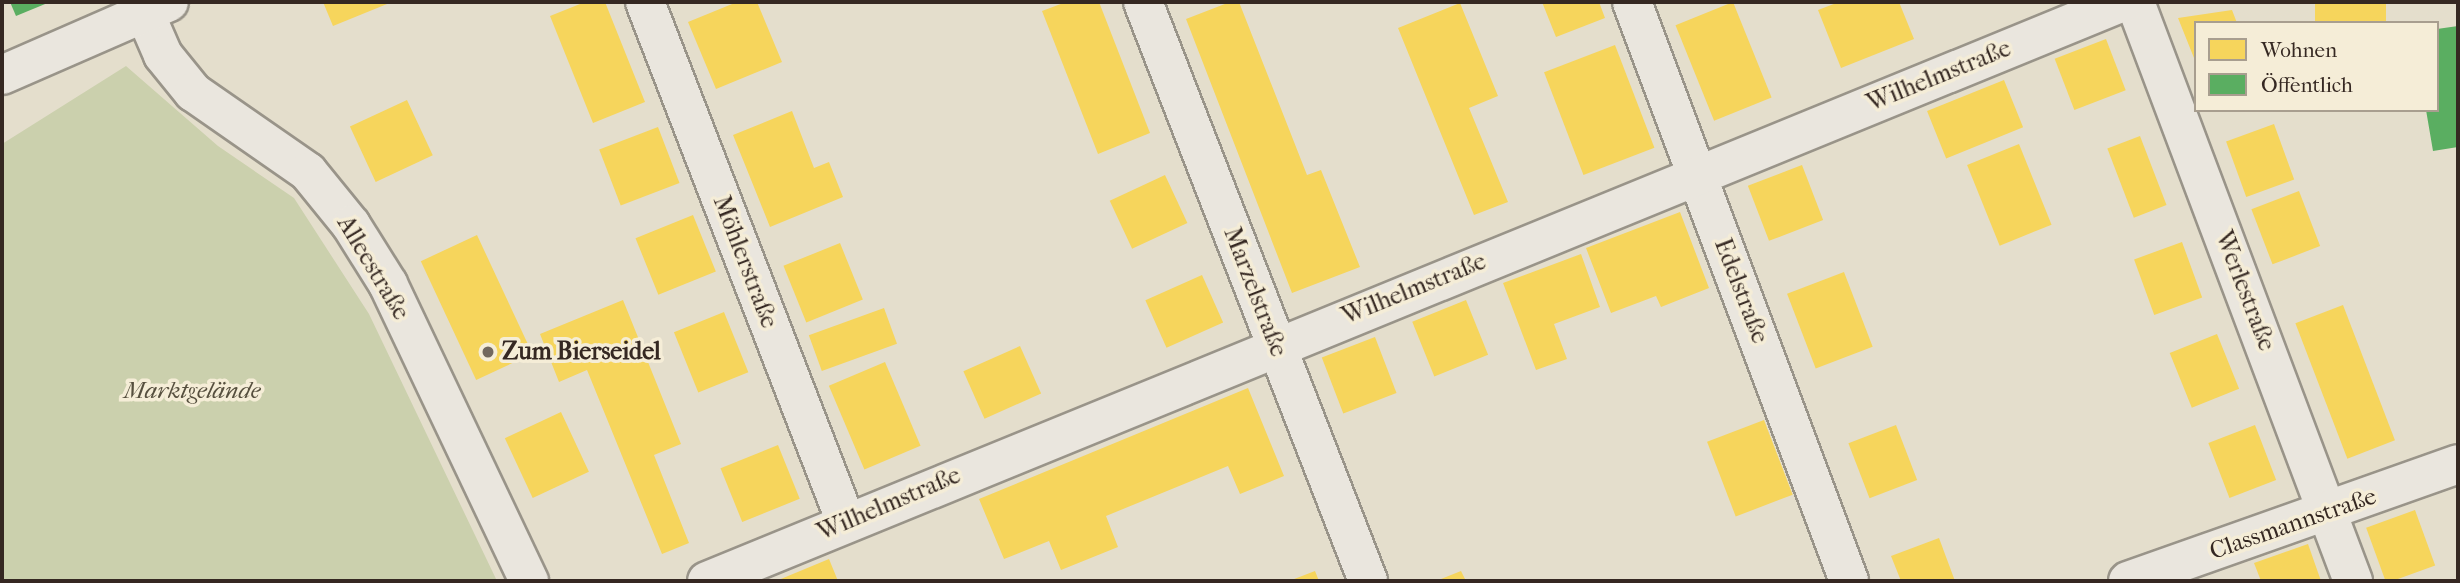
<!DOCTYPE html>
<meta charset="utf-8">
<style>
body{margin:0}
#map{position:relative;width:2460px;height:583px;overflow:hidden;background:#e4decc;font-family:"IM FELL French Canon",serif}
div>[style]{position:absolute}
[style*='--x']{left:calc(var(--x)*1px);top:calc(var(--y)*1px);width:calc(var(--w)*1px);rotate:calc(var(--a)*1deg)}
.green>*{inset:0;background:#cbd0ad}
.homes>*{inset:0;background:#f6d55c;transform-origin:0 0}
.public>*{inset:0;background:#5aae61}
.roads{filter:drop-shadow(2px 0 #999489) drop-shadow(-2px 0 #999489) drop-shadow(0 2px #999489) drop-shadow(0 -2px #999489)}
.minor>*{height:38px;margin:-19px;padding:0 19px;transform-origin:19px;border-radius:19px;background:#eae6de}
.dots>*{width:19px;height:19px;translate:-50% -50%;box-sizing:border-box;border:4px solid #f5edd7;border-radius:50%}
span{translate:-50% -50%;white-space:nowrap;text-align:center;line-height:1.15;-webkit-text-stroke:7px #f5edd7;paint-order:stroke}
.street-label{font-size:24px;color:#352822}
.poi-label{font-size:24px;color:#352822;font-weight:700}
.left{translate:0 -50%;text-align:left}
.park-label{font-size:24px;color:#564f3e;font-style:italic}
.frame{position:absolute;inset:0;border:4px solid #352822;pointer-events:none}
.legend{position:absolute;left:2194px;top:21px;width:245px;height:91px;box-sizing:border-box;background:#f5edd7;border:2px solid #a89e8f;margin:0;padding:9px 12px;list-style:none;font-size:21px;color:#352822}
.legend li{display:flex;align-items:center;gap:14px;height:35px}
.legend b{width:35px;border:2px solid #a89e8f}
</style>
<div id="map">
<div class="green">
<div style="clip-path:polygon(126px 66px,218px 146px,294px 198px,369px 314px,497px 581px,2px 581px,2px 144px)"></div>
</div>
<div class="homes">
<div style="clip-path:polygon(323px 2px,392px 2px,333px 26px)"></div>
<div style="clip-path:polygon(585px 2px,605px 2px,645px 102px,593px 123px,550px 16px)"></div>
<div style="clip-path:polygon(737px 2px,757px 2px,782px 62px,716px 89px,688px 22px)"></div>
<div style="clip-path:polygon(1066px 2px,1099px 2px,1150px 133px,1098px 154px,1042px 11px)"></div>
<div style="clip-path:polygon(1230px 2px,1239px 2px,1307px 175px,1321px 170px,1360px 267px,1292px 293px,1186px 19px)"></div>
<div style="clip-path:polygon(1542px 2px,1599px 2px,1605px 18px,1556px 37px)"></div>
<div style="left:1733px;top:2px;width:103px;height:62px;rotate:68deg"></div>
<div style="clip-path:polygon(1839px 2px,1899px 2px,1914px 39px,1841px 68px,1818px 10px)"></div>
<div style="left:2315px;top:2px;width:71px;height:21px"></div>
<div style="clip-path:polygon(1460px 3px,1498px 96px,1469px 108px,1508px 202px,1474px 215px,1398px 28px)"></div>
<div style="clip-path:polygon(2232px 10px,2237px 23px,2196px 23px,2196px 63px,2178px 18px)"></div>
<div style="left:2106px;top:39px;width:55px;height:55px;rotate:69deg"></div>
<div style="left:1615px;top:45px;width:110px;height:76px;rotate:69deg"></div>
<div style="left:2004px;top:80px;width:51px;height:83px;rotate:68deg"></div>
<div style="left:407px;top:100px;width:61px;height:63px;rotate:65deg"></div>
<div style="clip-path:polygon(792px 111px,814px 168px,829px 162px,843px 197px,770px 227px,733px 135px)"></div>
<div style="left:2274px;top:124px;width:59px;height:51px;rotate:70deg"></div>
<div style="left:658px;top:127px;width:60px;height:63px;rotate:69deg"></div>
<div style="left:2140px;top:136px;width:74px;height:35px;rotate:69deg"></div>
<div style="left:2019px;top:144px;width:87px;height:56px;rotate:68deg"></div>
<div style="left:1802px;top:165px;width:59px;height:58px;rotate:69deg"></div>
<div style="left:1165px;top:175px;width:53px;height:61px;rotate:65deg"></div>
<div style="left:2299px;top:191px;width:59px;height:51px;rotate:69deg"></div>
<div style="clip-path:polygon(1680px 212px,1709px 288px,1661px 307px,1656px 296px,1611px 313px,1586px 248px)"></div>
<div style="left:693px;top:215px;width:61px;height:62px;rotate:68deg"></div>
<div style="left:477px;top:235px;width:131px;height:62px;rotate:65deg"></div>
<div style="left:2182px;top:242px;width:59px;height:51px;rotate:70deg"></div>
<div style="left:840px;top:243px;width:61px;height:61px;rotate:68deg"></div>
<div style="clip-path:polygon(1581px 254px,1600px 307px,1554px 324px,1567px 359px,1536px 370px,1503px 283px)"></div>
<div style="left:1844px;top:272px;width:80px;height:61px;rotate:69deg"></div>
<div style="left:1202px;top:275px;width:52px;height:62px;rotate:66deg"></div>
<div style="clip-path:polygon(623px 300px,681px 444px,654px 455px,689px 543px,662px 554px,587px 370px,559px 382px,540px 334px)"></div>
<div style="left:1466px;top:300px;width:59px;height:58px;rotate:68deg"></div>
<div style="left:2343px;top:305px;width:145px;height:51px;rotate:69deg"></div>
<div style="left:884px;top:308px;width:38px;height:80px;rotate:70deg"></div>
<div style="left:724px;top:312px;width:65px;height:54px;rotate:68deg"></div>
<div style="left:2217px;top:334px;width:59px;height:51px;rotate:68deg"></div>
<div style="left:1375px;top:337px;width:60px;height:57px;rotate:69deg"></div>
<div style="left:1020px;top:346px;width:52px;height:62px;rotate:66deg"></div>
<div style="left:885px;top:362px;width:91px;height:61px;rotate:67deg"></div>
<div style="clip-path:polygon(1248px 388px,1284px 476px,1240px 494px,1228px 466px,1106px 516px,1118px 547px,1061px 570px,1049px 541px,1004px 559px,979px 499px)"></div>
<div style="left:561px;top:412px;width:66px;height:62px;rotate:65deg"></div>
<div style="left:1764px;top:420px;width:80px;height:61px;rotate:69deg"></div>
<div style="left:1896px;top:425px;width:59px;height:51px;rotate:69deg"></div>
<div style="left:2255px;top:425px;width:59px;height:50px;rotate:69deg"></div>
<div style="left:778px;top:445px;width:58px;height:62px;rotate:68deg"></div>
<div style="left:2415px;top:510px;width:59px;height:52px;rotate:70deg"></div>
<div style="clip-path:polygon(1939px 538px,1955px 581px,1901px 581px,1891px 556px)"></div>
<div style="clip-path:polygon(2308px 544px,2321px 581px,2261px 581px,2254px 563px)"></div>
<div style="clip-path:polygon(829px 559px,838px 581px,776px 581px)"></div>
<div style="clip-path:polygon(1315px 571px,1319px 581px,1289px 581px)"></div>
<div style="clip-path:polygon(1461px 571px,1466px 581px,1436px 581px)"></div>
</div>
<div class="public">
<div style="clip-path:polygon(10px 2px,50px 2px,16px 16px)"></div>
<div style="clip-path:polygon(2458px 26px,2458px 147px,2433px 151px,2426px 110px,2437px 110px,2437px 29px)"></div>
</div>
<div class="roads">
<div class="minor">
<div style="--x:140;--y:2;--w:58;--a:66.5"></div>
<div style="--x:163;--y:55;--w:48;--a:51"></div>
<div style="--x:193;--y:92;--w:140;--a:34.8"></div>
<div style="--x:308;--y:172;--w:68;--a:50.9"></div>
<div style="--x:351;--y:225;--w:70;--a:57.9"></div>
<div style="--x:388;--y:284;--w:329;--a:64.6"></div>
<div style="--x:645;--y:2;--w:557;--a:68.87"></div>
<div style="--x:1143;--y:2;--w:621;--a:68.76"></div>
<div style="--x:1632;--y:2;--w:618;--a:69.45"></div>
<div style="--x:2135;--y:2;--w:619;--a:69.37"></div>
<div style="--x:2;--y:75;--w:182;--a:-23.6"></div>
<div style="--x:707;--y:581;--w:1530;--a:-22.24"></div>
<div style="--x:2128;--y:581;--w:350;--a:-19.5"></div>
</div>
</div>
<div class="dots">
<div style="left:488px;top:352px;background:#72685e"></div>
</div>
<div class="street-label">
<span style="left:1939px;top:76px;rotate:-22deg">Wilhelmstraße</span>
<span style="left:745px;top:262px;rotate:69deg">Möhlerstraße</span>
<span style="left:373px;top:268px;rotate:59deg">Alleestraße</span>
<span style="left:1414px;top:289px;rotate:-22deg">Wilhelmstraße</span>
<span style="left:1741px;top:291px;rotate:69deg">Edelstraße</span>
<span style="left:2245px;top:291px;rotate:69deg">Werlestraße</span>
<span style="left:1255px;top:292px;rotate:69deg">Marzelstraße</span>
<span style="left:889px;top:504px;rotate:-23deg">Wilhelmstraße</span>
<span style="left:2293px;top:524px;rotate:-19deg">Classmannstraße</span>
</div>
<div class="poi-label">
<span class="left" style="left:502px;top:352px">Zum Bierseidel</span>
</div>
<div class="park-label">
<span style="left:192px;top:391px">Marktgelände</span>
</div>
<div class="frame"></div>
<ul class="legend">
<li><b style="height:19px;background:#f6d55c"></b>Wohnen</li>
<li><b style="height:19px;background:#5aae61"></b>Öffentlich</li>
</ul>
</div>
